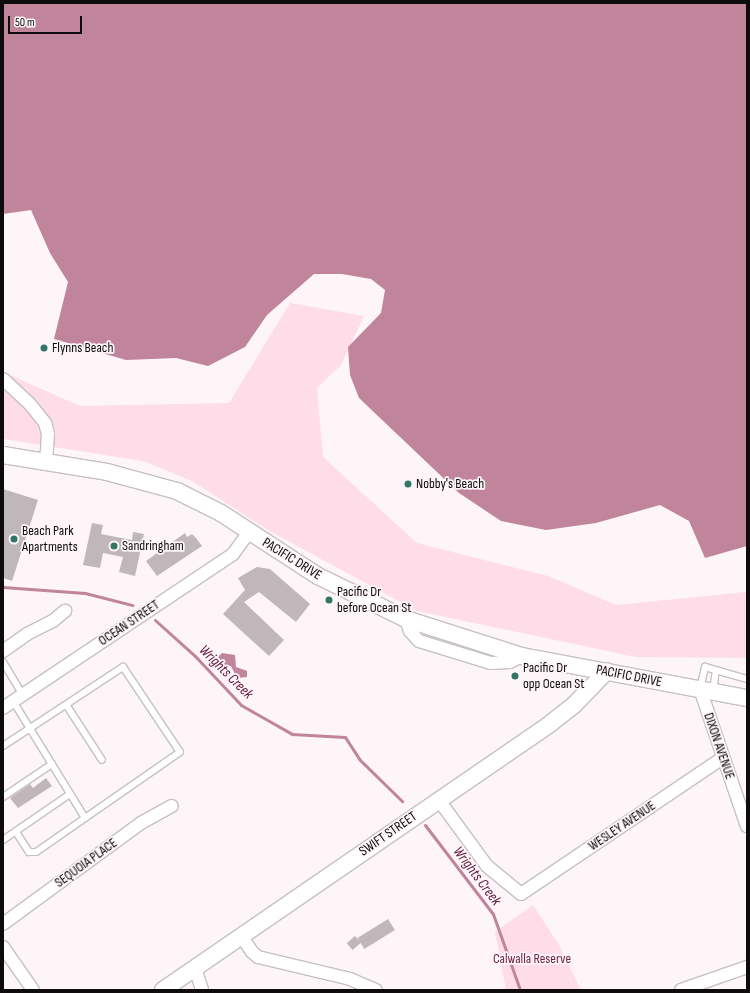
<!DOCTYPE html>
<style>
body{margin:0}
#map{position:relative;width:750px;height:993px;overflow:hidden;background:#fdf5f8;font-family:"Sofia Sans Condensed",sans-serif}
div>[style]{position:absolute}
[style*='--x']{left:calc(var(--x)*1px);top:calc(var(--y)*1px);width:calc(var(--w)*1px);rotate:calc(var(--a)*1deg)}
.green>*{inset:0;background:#fedde8}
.water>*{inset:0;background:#c0859b}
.stream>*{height:3px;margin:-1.5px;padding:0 1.5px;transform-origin:1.5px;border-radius:1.5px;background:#c0859b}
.building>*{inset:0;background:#bfb7ba;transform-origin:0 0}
.roads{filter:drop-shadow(1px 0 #c7c0c2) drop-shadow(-1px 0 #c7c0c2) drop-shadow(0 1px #c7c0c2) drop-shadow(0 -1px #c7c0c2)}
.lane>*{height:6px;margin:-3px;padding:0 3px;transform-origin:3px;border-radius:3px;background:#fff}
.street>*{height:12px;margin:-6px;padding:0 6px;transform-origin:6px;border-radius:6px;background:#fff}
.secondary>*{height:16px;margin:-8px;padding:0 8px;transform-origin:8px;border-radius:8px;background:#fff}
.dots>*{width:11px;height:11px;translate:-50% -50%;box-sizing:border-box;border:2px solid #fdf5f8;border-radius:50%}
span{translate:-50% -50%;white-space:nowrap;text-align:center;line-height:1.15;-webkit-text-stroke:3.5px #fdf5f8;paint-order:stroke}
.poi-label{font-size:14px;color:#0d0b0b}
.left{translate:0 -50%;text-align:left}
.street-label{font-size:14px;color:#0d0b0b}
.park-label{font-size:14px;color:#6f2647}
.water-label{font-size:15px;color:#60193b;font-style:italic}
.frame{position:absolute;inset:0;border:4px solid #0d0b0b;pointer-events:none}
.scale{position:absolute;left:8px;top:16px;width:74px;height:18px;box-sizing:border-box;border:2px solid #0d0b0b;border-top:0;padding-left:5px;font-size:12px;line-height:14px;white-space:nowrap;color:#0d0b0b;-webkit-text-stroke:3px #fdf5f8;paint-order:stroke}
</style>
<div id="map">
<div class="green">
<div style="clip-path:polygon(290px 303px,364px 316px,341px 365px,317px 388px,323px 457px,417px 543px,548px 576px,616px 605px,747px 592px,747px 658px,636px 657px,417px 611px,268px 530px,192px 481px,143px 461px,3px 439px,3px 372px,80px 406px,229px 403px)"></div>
<div style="clip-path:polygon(533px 905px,559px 945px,581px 990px,506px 990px,495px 932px)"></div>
</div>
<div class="water">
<div style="clip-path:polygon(3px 3px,747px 3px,747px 546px,705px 558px,689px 521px,660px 505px,596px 523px,546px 530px,501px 521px,459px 493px,359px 398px,350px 375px,348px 347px,381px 313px,385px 290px,371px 279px,342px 274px,314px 274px,267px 315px,245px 347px,208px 366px,176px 358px,126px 360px,54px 339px,68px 282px,50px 253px,31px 210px,3px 214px)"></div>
<div style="clip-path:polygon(222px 653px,235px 655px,236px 667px,247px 671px,247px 677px,237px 678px,231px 666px,224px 665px,218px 657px)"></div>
</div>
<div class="stream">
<div style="--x:3;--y:587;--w:82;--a:4.2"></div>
<div style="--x:85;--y:593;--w:49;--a:14.3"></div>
<div style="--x:155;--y:620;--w:54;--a:42"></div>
<div style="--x:195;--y:656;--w:67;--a:46.8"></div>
<div style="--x:241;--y:705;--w:59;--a:29.6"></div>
<div style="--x:292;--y:734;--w:53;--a:3.2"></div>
<div style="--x:345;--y:737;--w:27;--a:57"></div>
<div style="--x:360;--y:760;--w:59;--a:44.3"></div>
<div style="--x:425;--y:825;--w:112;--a:52.6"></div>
<div style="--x:493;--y:914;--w:81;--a:70.4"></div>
</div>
<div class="building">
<div style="clip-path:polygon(3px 489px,38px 500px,12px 581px,3px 578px)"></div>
<div style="clip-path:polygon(92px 523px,103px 525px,101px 534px,132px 540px,133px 532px,144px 534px,135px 576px,119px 572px,123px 557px,103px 553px,100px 568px,83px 565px)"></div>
<div style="clip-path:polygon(185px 533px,187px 537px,192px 534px,196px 538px,202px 546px,157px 576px,146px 561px)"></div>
<div style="clip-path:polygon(257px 567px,270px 569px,310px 604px,296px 622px,259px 592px,244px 602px,284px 640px,269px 656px,223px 614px,245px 590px,238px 578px)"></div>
<div style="clip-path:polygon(46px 778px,52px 786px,18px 808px,10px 798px,30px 784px,33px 788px)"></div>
<div style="left:388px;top:919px;width:13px;height:36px;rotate:58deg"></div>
<div style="left:355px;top:936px;width:9px;height:11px;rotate:49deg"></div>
</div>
<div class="roads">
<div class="lane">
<div style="--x:3;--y:662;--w:37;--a:59"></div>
<div style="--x:700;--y:689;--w:23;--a:-77"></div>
<div style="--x:705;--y:667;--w:44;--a:15.9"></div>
<div style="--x:713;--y:691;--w:21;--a:-82"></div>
<div style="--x:13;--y:701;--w:137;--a:58.4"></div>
<div style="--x:67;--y:706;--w:64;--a:57.1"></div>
<div style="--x:3;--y:746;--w:144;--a:-33.4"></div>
<div style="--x:123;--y:667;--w:102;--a:56.2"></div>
<div style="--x:180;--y:752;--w:175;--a:145.2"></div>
<div style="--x:36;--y:852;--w:7;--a:180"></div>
<div style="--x:29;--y:852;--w:24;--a:-123"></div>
<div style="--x:3;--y:797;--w:59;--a:-34"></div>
<div style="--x:3;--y:840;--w:81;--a:-34.5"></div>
</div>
<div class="street">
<div style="--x:3;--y:379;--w:35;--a:43"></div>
<div style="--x:29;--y:403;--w:26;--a:51"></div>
<div style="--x:45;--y:423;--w:11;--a:75"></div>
<div style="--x:48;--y:434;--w:28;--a:94"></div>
<div style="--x:406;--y:619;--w:13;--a:72"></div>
<div style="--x:410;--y:631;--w:13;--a:48"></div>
<div style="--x:419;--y:641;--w:75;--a:17"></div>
<div style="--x:491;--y:663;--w:19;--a:-3"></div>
<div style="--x:510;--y:662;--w:13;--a:-27"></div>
<div style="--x:3;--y:651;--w:29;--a:-35"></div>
<div style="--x:27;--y:634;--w:29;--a:-27"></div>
<div style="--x:53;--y:621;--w:16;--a:-40"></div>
<div style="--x:700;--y:689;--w:145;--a:71.1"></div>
<div style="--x:3;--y:708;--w:277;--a:-33.8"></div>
<div style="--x:233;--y:554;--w:27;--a:-54"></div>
<div style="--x:438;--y:799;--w:83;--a:53.8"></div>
<div style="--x:487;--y:866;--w:44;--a:39.5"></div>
<div style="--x:521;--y:894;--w:244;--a:-34"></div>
<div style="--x:3;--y:924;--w:171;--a:-36.2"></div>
<div style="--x:141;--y:823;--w:35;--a:-29"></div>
<div style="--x:241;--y:936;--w:19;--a:55"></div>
<div style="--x:252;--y:952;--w:8;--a:40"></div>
<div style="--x:258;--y:957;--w:95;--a:13.4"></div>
<div style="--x:350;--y:979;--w:28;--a:23"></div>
<div style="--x:3;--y:947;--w:52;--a:55.1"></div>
<div style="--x:195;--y:968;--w:23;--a:72"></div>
<div style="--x:681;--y:990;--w:70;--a:-19.2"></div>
</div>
<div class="secondary">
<div style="--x:3;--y:455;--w:105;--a:9.3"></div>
<div style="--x:107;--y:472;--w:73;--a:15.2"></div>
<div style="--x:177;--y:491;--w:49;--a:26.6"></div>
<div style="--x:221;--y:513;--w:116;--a:33"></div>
<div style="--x:318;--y:576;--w:98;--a:26"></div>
<div style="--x:406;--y:619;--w:122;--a:17.7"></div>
<div style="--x:522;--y:656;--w:229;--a:10.6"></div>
<div style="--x:163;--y:990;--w:471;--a:-34.5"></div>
<div style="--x:551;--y:723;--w:29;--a:-38"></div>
<div style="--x:574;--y:705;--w:47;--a:-45.9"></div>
</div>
</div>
<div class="dots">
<div style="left:44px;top:348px;background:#347666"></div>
<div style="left:408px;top:484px;background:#347666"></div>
<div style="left:14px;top:539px;background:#347666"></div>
<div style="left:114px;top:546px;background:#347666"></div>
<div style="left:329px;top:600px;background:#347666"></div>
<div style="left:515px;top:676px;background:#347666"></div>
</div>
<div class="poi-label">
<span class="left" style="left:52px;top:348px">Flynns Beach</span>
<span class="left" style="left:416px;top:484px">Nobby's Beach</span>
<span class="left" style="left:22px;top:539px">Beach Park<br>Apartments</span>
<span class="left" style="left:122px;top:546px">Sandringham</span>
<span class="left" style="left:337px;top:600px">Pacific Dr<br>before Ocean St</span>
<span class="left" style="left:523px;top:676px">Pacific Dr<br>opp Ocean St</span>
</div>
<div class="street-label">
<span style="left:292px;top:559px;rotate:32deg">PACIFIC DRIVE</span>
<span style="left:129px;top:623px;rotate:-34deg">OCEAN STREET</span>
<span style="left:629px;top:676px;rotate:11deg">PACIFIC DRIVE</span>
<span style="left:719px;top:746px;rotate:71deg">DIXON AVENUE</span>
<span style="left:622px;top:826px;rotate:-34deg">WESLEY AVENUE</span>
<span style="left:388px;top:834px;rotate:-35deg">SWIFT STREET</span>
<span style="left:86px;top:863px;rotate:-36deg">SEQUOIA PLACE</span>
</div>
<div class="park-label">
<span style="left:532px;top:959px">Calwalla Reserve</span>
</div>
<div class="water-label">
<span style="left:226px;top:672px;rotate:45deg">Wrights Creek</span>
<span style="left:477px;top:876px;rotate:53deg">Wrights Creek</span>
</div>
<div class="frame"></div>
<div class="scale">50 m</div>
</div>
